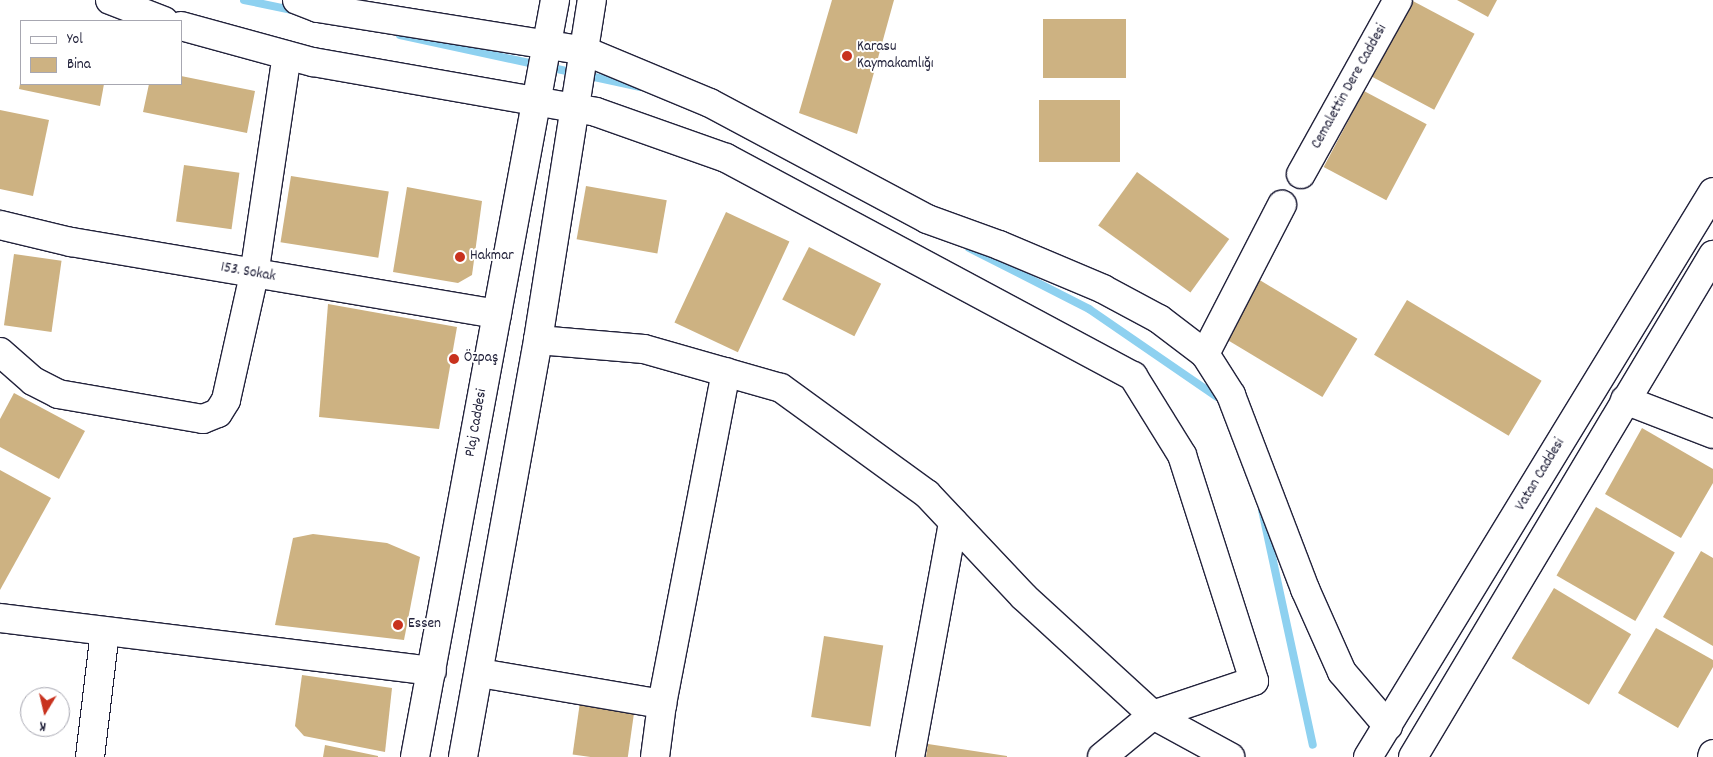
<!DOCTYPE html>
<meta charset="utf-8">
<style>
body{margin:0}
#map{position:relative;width:1713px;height:757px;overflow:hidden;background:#fff;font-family:Dekko,sans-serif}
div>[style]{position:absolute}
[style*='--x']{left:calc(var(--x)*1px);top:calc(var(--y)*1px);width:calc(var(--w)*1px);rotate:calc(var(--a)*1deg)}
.stream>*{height:8px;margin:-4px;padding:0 4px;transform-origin:4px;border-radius:4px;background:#8ed1f0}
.building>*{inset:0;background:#cdb282;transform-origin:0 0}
.roads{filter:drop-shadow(1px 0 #22223b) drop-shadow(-1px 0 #22223b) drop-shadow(0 1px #22223b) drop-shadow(0 -1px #22223b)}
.minor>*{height:28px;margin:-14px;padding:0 14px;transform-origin:14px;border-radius:14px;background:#fff}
.major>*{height:28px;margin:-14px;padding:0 14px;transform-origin:14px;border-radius:14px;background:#fff}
.dots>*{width:14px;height:14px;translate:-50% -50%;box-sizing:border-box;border:2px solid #fff;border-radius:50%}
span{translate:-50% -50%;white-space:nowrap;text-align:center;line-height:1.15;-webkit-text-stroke:4px #fff;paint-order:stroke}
.poi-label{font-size:15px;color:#22223b}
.left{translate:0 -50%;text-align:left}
.street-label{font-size:15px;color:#22223b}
.legend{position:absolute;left:20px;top:20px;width:162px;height:65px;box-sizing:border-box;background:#fff;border:1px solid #a7a7b1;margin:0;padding:6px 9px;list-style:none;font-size:15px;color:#22223b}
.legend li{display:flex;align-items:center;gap:10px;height:25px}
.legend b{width:25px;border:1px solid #a7a7b1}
.north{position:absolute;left:20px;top:687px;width:50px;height:50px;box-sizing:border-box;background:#fff;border:1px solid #a7a7b1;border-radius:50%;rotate:189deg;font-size:14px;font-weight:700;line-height:20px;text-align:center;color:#22223b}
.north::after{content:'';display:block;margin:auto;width:18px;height:22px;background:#c8321e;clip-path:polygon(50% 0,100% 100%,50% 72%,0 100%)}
</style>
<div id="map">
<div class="stream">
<div style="--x:244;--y:0;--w:53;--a:11.9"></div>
<div style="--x:400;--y:35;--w:246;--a:12.2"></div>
<div style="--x:969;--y:248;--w:135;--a:26.9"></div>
<div style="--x:1089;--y:309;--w:155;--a:34.5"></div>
<div style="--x:1262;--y:510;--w:240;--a:77.8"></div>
</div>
<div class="building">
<div style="clip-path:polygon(832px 0,894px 0,857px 134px,799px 113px)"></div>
<div style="left:1411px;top:0;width:72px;height:86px;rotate:28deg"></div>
<div style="clip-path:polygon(1457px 0,1497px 0,1488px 17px)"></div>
<div style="left:1043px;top:19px;width:83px;height:59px"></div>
<div style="clip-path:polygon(181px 76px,255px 91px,247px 133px,143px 112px,149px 84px,181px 84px)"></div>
<div style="clip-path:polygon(20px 84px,104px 84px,100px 106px,19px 89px)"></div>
<div style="left:1364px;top:91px;width:71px;height:86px;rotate:28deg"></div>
<div style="left:1039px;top:100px;width:81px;height:62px"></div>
<div style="clip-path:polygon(0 110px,49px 120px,33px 196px,0 189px)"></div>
<div style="left:184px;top:165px;width:56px;height:57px;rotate:8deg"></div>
<div style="left:1137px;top:172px;width:114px;height:66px;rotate:36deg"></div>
<div style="left:291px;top:176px;width:99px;height:67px;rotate:9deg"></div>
<div style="left:586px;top:186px;width:82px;height:54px;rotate:10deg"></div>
<div style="clip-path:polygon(407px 187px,482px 201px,472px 275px,458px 283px,393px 272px)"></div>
<div style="left:726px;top:212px;width:70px;height:122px;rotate:25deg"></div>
<div style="left:809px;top:247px;width:81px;height:59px;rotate:27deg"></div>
<div style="left:14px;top:254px;width:48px;height:72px;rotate:8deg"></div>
<div style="left:1258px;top:279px;width:116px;height:68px;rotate:31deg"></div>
<div style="left:1407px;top:300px;width:157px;height:64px;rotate:31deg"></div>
<div style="clip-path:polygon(328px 304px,457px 327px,439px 429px,319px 417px)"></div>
<div style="clip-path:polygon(14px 393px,85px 431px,59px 479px,0 447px,0 419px)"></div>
<div style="clip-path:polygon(1642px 428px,1713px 469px,1713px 483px,1681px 538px,1605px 494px)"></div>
<div style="clip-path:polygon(0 470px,51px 498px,0 590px)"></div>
<div style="left:1596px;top:507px;width:91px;height:79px;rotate:30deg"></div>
<div style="clip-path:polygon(313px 534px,387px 543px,420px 557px,404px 640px,275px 625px,293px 538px)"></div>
<div style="clip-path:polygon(1701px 551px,1713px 558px,1713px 646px,1663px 617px)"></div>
<div style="left:1554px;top:588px;width:90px;height:82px;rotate:31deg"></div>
<div style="clip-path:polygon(1656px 628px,1713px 660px,1713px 667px,1678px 728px,1618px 693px)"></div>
<div style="left:824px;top:636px;width:60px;height:82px;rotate:9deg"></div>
<div style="clip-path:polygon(302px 675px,392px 688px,385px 752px,304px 736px,295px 726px)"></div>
<div style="left:580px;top:702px;width:55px;height:53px;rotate:8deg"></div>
<div style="clip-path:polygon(928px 744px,1007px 756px,1007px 757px,926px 757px)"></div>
<div style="clip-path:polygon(325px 745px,378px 756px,378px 757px,323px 757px)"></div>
</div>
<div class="roads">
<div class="minor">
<div style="--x:110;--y:0;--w:58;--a:21.3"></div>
<div style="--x:297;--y:0;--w:22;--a:21"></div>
<div style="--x:318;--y:8;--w:270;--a:9.1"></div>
<div style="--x:585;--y:51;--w:135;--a:22.6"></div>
<div style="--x:710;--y:103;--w:246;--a:28.1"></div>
<div style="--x:927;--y:219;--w:77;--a:19.9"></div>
<div style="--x:999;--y:245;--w:113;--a:22.9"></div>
<div style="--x:1103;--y:289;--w:64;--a:28.2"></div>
<div style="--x:1159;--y:319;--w:58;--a:37.3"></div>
<div style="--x:1205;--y:354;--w:49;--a:57.6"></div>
<div style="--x:1231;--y:395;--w:208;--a:69.1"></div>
<div style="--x:1305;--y:589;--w:91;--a:66"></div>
<div style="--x:1342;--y:672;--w:71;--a:49.6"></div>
<div style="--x:181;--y:26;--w:137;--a:15.3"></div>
<div style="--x:313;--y:62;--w:287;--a:10"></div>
<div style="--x:596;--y:112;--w:138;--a:19.5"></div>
<div style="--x:726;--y:158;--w:462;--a:28.2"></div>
<div style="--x:1133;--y:376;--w:93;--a:58.2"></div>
<div style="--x:1182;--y:455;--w:237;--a:72.3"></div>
<div style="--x:1254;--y:681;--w:107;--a:161.4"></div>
<div style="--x:1153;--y:715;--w:66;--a:140.5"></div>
<div style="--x:1301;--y:174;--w:199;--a:-60.9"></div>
<div style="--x:0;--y:225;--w:73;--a:13.5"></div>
<div style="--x:71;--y:242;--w:432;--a:9.6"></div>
<div style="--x:538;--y:340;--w:106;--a:4.9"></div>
<div style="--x:644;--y:349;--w:142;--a:15.9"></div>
<div style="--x:781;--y:388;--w:180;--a:36"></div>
<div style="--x:927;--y:494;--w:141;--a:46.7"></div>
<div style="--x:1024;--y:597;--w:175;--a:42.5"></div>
<div style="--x:1153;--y:715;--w:88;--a:28.6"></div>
<div style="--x:0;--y:352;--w:44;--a:41.3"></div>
<div style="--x:33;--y:381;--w:28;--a:27"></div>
<div style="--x:58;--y:394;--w:147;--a:9.8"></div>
<div style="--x:203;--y:419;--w:16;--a:-22"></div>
<div style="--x:218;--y:413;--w:15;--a:-58"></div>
<div style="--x:226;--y:400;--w:128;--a:-77.4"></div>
<div style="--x:254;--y:275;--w:222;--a:-81.5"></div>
<div style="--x:1205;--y:354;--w:168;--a:-62.7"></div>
<div style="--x:1625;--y:400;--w:94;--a:21.1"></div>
<div style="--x:0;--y:618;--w:435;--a:7"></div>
<div style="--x:480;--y:673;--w:185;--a:9.7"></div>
<div style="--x:90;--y:757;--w:126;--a:-83.2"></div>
<div style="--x:655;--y:757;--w:53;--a:-82.5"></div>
<div style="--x:662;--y:704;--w:338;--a:-79.1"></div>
<div style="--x:910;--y:757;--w:239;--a:-79.6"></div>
<div style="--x:1712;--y:757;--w:3;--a:-72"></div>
</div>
<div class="major">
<div style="--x:415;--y:757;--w:770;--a:-79.52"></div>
<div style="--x:463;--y:757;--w:424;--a:-79.8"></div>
<div style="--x:538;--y:340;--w:344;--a:-81"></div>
<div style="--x:1368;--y:757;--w:662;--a:-58.59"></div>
<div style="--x:1413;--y:757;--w:585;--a:-59.14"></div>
</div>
</div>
<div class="dots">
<div style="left:847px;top:56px;background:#c8321e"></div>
<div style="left:460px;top:257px;background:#c8321e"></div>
<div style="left:454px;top:359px;background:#c8321e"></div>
<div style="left:398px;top:625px;background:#c8321e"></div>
</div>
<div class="poi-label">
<span class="left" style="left:857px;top:56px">Karasu<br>Kaymakamlığı</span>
<span class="left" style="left:470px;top:257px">Hakmar</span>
<span class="left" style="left:464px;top:359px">Özpaş</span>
<span class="left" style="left:408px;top:625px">Essen</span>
</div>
<div class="street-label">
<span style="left:1350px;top:87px;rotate:-61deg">Cemalettin Dere Caddesi</span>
<span style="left:248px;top:273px;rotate:10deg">153. Sokak</span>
<span style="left:477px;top:423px;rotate:-80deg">Plaj Caddesi</span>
<span style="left:1541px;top:475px;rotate:-59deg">Vatan Caddesi</span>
</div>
<ul class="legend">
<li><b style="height:6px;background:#fff"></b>Yol</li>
<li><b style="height:14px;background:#cdb282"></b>Bina</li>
</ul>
<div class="north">K</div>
</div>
